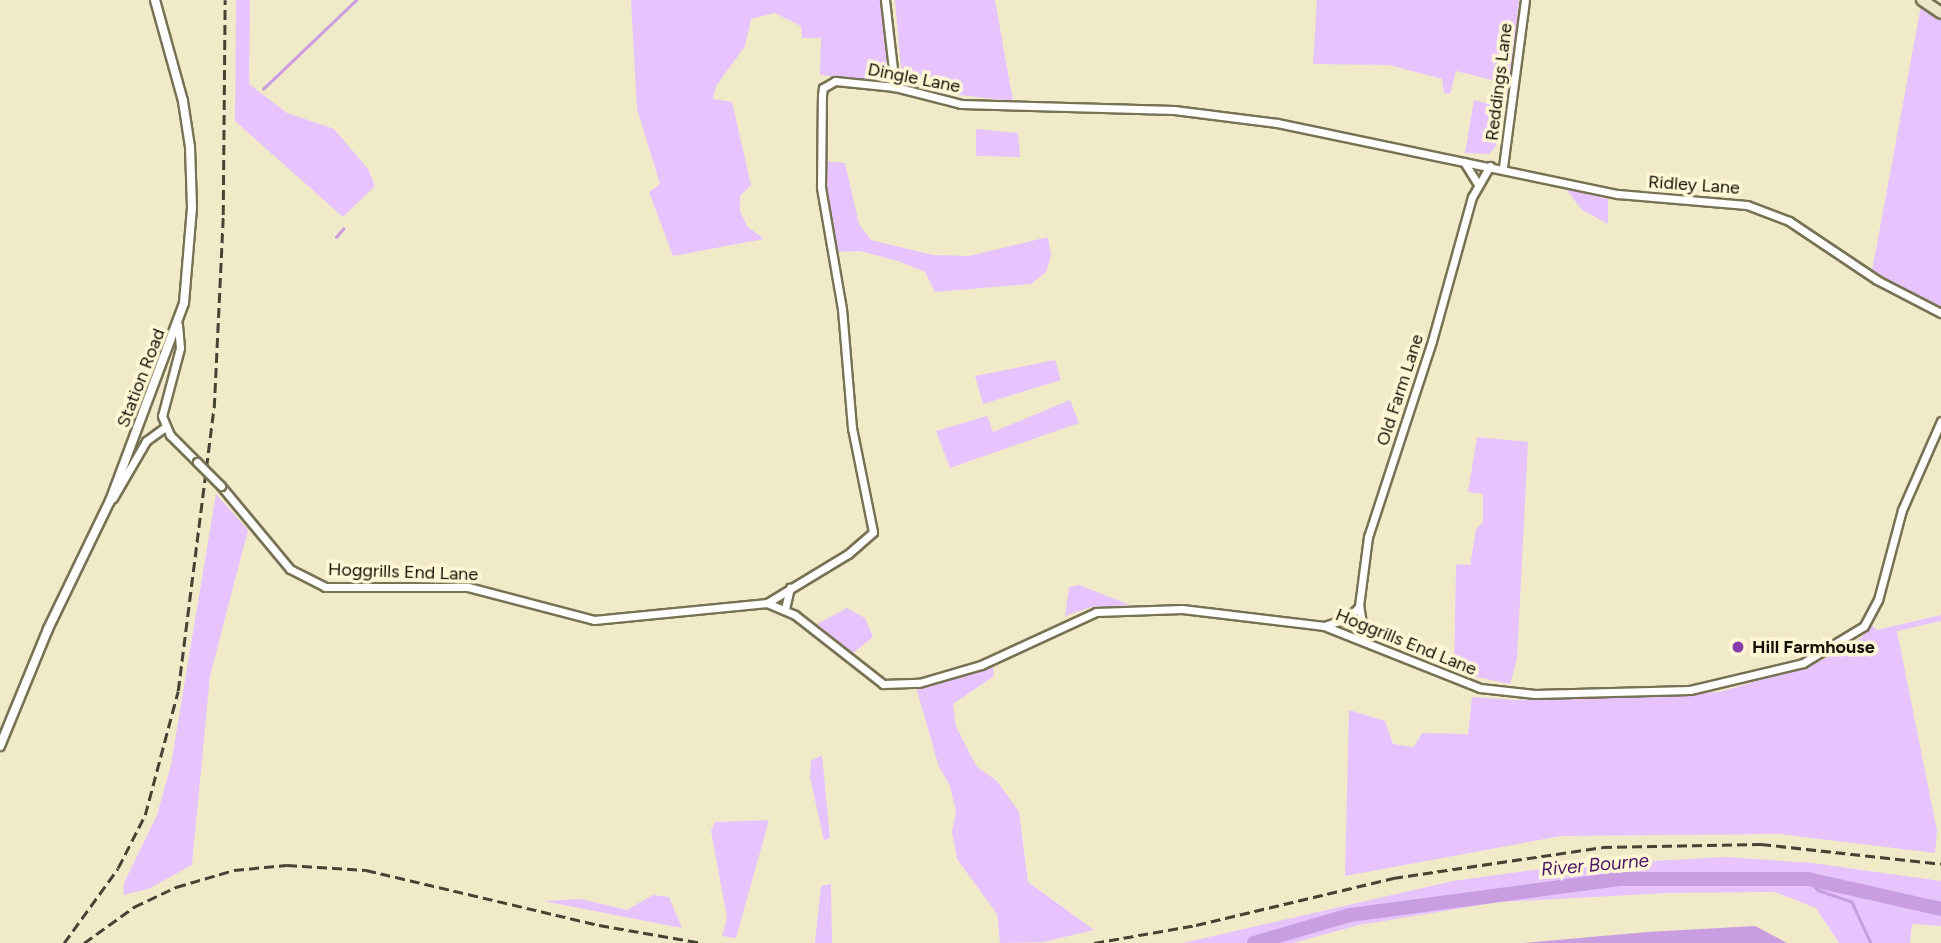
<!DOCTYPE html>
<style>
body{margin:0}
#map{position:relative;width:1941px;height:943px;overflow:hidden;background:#f1eac9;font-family:Figtree,sans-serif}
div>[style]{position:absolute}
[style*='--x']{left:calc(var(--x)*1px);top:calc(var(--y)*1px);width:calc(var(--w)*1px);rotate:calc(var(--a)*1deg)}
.green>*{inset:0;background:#e7c4fd}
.water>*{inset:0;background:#c89ee1}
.stream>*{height:2.5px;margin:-1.25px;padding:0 1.25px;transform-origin:1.25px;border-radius:1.25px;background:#c89ee1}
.river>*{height:14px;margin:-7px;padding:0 7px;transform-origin:7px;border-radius:7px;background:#c89ee1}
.roads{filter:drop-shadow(2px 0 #787254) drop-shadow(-2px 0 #787254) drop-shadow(0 2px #787254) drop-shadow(0 -2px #787254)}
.minor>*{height:7px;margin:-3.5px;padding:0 3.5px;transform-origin:3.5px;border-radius:3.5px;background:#fff}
.tertiary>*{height:8px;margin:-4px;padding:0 4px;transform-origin:4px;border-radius:4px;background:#fff}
.secondary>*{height:10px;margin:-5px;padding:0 5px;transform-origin:5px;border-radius:5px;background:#ede7c9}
.rail>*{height:2.5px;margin-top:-1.25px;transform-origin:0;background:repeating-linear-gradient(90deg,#474333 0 10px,transparent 0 15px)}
.bridges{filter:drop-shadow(2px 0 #787254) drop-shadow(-2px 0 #787254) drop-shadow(0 2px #787254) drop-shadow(0 -2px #787254)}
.minor-bridge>*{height:7px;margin:-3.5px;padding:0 3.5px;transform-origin:3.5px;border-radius:3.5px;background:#fff}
.dots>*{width:19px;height:19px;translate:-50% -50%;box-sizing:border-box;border:4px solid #fff7d6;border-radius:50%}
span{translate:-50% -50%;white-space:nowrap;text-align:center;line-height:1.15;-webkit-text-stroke:7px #fff7d6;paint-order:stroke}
.street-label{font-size:18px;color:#131005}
.poi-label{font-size:18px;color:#131005;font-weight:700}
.left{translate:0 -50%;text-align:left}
.water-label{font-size:19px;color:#4d1766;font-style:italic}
</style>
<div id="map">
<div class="green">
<div style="clip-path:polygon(236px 0,250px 0,249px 84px,287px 113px,334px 129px,368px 169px,375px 186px,343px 217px,235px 121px)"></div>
<div style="clip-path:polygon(631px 0,880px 0,889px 82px,820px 75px,821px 38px,802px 38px,801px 26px,775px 13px,751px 19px,745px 46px,716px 86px,713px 99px,732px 102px,751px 185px,740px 196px,740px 212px,748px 227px,764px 239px,673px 256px,649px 192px,660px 184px,637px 109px)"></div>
<div style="clip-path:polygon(895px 0,995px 0,1013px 101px,933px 92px,902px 78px)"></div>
<div style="clip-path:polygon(1317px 0,1519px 0,1512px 73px,1496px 146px,1489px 154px,1465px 153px,1474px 100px,1494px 105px,1500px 82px,1456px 71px,1450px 94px,1444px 93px,1442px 79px,1389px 65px,1313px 64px)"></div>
<div style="clip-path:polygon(1921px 6px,1941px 19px,1941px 307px,1872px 271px)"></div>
<div style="clip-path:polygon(976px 129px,1018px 133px,1020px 157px,976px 156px)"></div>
<div style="clip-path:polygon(823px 161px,845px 163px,859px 224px,871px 240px,933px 255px,969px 256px,1048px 237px,1051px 256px,1046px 272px,1031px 284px,935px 292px,925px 272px,898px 261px,860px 251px,836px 252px)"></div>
<div style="clip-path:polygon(1566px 189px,1608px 199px,1608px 224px,1582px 210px)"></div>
<div style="clip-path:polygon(1055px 360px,1061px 380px,983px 404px,975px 376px)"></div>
<div style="clip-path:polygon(1070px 400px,1079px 423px,950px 468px,936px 431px,987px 416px,993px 432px)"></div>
<div style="clip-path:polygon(1477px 437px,1528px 442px,1517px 659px,1510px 684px,1454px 672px,1456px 564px,1470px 565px,1476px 529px,1483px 522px,1483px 494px,1468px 492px)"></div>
<div style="clip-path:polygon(216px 494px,248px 530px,210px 676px,192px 865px,148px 889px,123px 895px,124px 883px,157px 815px,171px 765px)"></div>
<div style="clip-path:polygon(1079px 585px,1130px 605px,1091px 607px,1065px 616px,1069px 587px)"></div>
<div style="clip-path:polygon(847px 608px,865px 618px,873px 637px,852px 654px,817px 624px)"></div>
<div style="clip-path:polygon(1941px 615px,1941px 621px,1897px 631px,1937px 831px,1935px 853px,1779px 834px,1561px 836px,1345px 876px,1349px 710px,1385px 721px,1393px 744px,1414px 747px,1422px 733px,1468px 734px,1472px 697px,1515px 700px,1720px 692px,1815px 664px,1861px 638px,1872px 625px,1877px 630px)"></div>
<div style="clip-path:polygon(993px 667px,994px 676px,953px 704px,956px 727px,977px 767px,997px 781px,1019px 812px,1028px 882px,1094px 930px,1043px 942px,1000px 943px,997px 914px,957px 859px,952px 832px,956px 812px,950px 786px,939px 767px,916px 687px)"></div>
<div style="clip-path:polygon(822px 755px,830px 838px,824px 841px,810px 777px,811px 761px)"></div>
<div style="clip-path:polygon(769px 820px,736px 938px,722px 936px,727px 918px,711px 831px,715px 822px)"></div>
<div style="clip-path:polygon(1725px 857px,1812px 863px,1941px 881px,1941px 926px,1912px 924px,1910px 943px,1839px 943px,1816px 908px,1775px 892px,1667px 893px,1499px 902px,1359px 925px,1293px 943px,1183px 943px,1453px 881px,1563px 866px)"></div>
<div style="clip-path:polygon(831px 884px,832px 943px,815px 943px,821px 886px)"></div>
<div style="clip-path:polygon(653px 895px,669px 897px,682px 928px,543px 901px,581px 899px,627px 910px)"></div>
</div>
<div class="water">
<div style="clip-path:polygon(1755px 926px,1787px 943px,1523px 943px,1647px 932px)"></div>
</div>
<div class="stream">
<div style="--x:263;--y:89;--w:129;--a:-43.7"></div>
<div style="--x:336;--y:237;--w:11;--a:-49"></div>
<div style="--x:1808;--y:879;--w:15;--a:48"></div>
<div style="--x:1818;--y:890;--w:36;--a:19"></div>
<div style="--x:1852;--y:902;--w:45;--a:65.1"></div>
</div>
<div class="river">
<div style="--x:1254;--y:943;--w:100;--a:-16.3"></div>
<div style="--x:1350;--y:915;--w:272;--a:-7.6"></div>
<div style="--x:1620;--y:879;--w:188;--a:0"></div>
<div style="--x:1808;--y:879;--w:136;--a:12.7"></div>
</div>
<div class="roads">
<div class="minor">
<div style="--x:885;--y:0;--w:88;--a:83.4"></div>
<div style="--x:1464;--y:162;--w:25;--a:58"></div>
<div style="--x:1503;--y:167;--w:168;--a:-82.5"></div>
<div style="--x:178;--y:325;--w:23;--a:85"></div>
<div style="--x:180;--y:348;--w:70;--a:104.8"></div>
<div style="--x:162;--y:416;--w:21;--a:67"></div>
<div style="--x:170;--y:435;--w:38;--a:45"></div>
<div style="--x:221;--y:486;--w:108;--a:50.3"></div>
<div style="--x:290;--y:569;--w:39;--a:27"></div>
<div style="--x:325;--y:587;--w:143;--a:0"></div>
<div style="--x:468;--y:587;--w:130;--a:14.7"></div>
<div style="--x:594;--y:620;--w:174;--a:-5.6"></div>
<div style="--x:767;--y:603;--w:30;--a:23"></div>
<div style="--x:795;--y:615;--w:112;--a:38.1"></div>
<div style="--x:883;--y:684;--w:36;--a:-2"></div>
<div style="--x:919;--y:683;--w:65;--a:-16.2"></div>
<div style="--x:981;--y:665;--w:127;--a:-24.7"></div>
<div style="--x:1096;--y:612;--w:86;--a:-2"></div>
<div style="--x:1182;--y:609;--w:143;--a:6.8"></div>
<div style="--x:1324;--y:626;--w:168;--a:21.7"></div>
<div style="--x:1480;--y:688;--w:55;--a:6.2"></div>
<div style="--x:1535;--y:694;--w:155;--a:-1.5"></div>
<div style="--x:1690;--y:690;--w:116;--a:-13.4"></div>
<div style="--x:1803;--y:663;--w:71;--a:-31.2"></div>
<div style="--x:1864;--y:626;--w:30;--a:-62"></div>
<div style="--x:1878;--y:600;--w:93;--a:-75.1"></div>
<div style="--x:1902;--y:510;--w:97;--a:-66.3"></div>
<div style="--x:113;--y:498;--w:66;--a:-59.9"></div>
<div style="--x:146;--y:441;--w:24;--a:-36"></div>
<div style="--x:767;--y:603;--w:95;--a:-31.2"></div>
<div style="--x:848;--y:554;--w:33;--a:-41"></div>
<div style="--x:873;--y:532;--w:106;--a:-101.4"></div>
<div style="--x:852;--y:428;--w:119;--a:-94.8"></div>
<div style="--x:842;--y:309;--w:124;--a:-99.8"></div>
<div style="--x:821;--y:187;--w:92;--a:-89.4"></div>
<div style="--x:822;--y:95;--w:7;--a:-82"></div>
<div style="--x:823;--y:88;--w:14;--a:-30"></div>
<div style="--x:835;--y:81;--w:60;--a:5.7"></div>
<div style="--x:895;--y:87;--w:68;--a:14.4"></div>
<div style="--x:961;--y:104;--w:213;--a:1.6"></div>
<div style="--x:1174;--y:110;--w:104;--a:7.2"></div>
<div style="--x:1277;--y:123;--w:348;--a:11.8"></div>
<div style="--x:1618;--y:194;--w:129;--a:4.9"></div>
<div style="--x:1747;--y:205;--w:45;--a:20.9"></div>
<div style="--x:1789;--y:221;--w:106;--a:33.8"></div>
<div style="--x:1877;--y:280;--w:72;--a:27.3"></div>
<div style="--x:785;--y:609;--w:22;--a:-77"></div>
<div style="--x:1324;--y:626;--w:23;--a:-18"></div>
<div style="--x:1346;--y:619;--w:18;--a:-43"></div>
<div style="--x:1365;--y:642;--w:36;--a:-99"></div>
<div style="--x:1359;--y:606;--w:70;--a:-82.6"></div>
<div style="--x:1368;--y:537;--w:206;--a:-71.9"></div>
<div style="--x:1432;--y:341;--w:149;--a:-74.5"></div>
<div style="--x:1472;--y:197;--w:36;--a:-60"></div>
</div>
<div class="tertiary">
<div style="--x:0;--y:746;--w:126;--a:-67.7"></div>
<div style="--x:48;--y:629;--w:142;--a:-64.2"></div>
<div style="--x:110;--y:501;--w:211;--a:-69.5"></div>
<div style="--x:184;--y:303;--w:96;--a:-85.2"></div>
<div style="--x:192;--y:207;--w:60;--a:-91.9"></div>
<div style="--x:190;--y:147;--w:47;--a:-98.7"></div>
<div style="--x:183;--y:101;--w:105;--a:-105.5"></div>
</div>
<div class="secondary">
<div style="--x:1922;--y:0;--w:23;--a:34"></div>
</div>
</div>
<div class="rail">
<div style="--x:64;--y:943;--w:92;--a:-54.2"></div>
<div style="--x:118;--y:868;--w:59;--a:-63"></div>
<div style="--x:145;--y:815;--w:128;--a:-75.1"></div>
<div style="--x:178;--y:691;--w:285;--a:-82.8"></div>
<div style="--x:214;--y:408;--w:193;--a:-87.3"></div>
<div style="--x:223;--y:215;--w:215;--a:-89.5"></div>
<div style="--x:84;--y:943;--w:62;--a:-35.8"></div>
<div style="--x:134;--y:907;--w:47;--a:-25.5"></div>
<div style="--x:176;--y:887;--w:60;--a:-16.3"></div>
<div style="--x:234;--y:870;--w:53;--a:-5.4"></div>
<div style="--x:287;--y:865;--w:79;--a:3.6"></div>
<div style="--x:366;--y:870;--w:239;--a:13.3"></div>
<div style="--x:599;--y:925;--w:105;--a:9.9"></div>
<div style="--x:1094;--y:943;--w:104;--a:-10"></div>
<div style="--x:1196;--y:925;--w:203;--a:-13.4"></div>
<div style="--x:1393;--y:878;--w:211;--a:-8.4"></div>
<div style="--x:1602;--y:847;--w:159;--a:-1.1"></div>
<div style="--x:1761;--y:844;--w:181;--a:6.3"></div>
</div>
<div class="bridges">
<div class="minor-bridge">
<div style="--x:197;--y:462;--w:34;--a:45"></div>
</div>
</div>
<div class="dots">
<div style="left:1738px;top:647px;background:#883cad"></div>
</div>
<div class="street-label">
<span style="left:914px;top:78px;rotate:11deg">Dingle Lane</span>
<span style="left:1499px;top:82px;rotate:-83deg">Reddings Lane</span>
<span style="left:1694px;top:185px;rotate:4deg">Ridley Lane</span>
<span style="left:141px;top:378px;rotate:-69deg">Station Road</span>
<span style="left:1400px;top:390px;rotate:-72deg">Old Farm Lane</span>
<span style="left:403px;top:572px;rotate:2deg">Hoggrills End Lane</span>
<span style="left:1406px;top:642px;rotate:22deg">Hoggrills End Lane</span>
</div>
<div class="poi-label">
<span class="left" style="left:1752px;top:647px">Hill Farmhouse</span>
</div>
<div class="water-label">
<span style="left:1595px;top:865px;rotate:-5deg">River Bourne</span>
</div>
</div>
